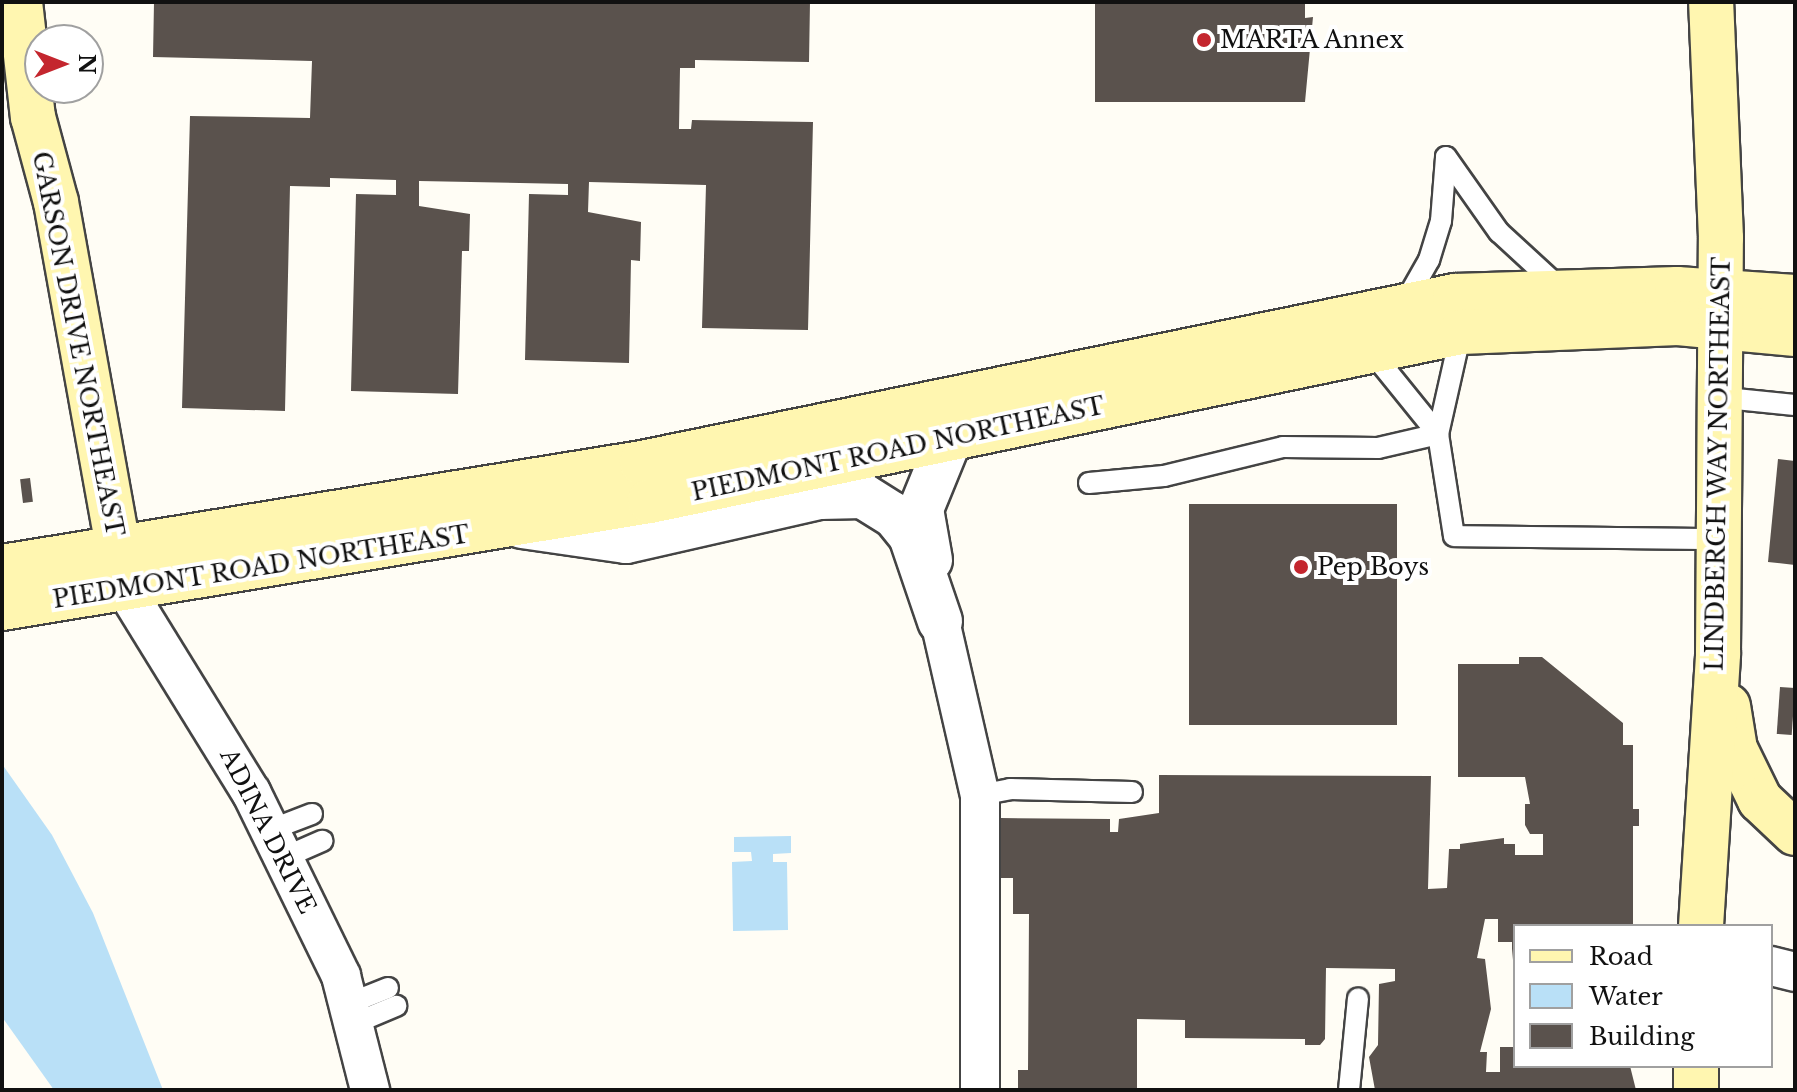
<!DOCTYPE html>
<style>
body{margin:0}
#map{position:relative;width:1797px;height:1092px;overflow:hidden;background:#fffdf5;font-family:"Libre Baskerville",serif}
div>[style]{position:absolute}
[style*='--x']{left:calc(var(--x)*1px);top:calc(var(--y)*1px);width:calc(var(--w)*1px);rotate:calc(var(--a)*1deg)}
.water>*{inset:0;background:#b9e0f7}
.building>*{inset:0;background:#5a524d;transform-origin:0 0}
.roads{filter:drop-shadow(2px 0 #444) drop-shadow(-2px 0 #444) drop-shadow(0 2px #444) drop-shadow(0 -2px #444)}
.service>*{height:20px;margin:-10px;padding:0 10px;transform-origin:10px;border-radius:10px;background:#fff}
.minor>*{height:38px;margin:-19px;padding:0 19px;transform-origin:19px;border-radius:19px;background:#fff}
.tertiary>*{height:44px;margin:-22px;padding:0 22px;transform-origin:22px;border-radius:22px;background:#fff}
.secondary>*{height:44px;margin:-22px;padding:0 22px;transform-origin:22px;border-radius:22px;background:#fff6b0}
.dots>*{width:22px;height:22px;translate:-50% -50%;box-sizing:border-box;border:4px solid #fff;border-radius:50%}
span{translate:-50% -50%;white-space:nowrap;text-align:center;line-height:1.15;-webkit-text-stroke:8px #fff;paint-order:stroke}
.poi-label{font-size:24px;color:#111}
.left{translate:0 -50%;text-align:left}
.street-label{font-size:24px;color:#111}
.frame{position:absolute;inset:0;border:4px solid #111;pointer-events:none}
.legend{position:absolute;left:1513px;top:924px;width:260px;height:144px;box-sizing:border-box;background:#fff;border:2px solid #a0a0a0;margin:0;padding:10px 14px;list-style:none;font-size:24px;color:#111}
.legend li{display:flex;align-items:center;gap:16px;height:40px}
.legend b{width:40px;border:2px solid #a0a0a0}
.north{position:absolute;left:24px;top:24px;width:80px;height:80px;box-sizing:border-box;background:#fff;border:2px solid #a0a0a0;border-radius:50%;rotate:90deg;font-size:22px;font-weight:700;line-height:32px;text-align:center;color:#111}
.north::after{content:'';display:block;margin:auto;width:28px;height:36px;background:#c4262e;clip-path:polygon(50% 0,100% 100%,50% 72%,0 100%)}
</style>
<div id="map">
<div class="water">
<div style="clip-path:polygon(2px 764px,52px 835px,93px 913px,163px 1090px,54px 1090px,2px 1017px)"></div>
<div style="clip-path:polygon(791px 836px,791px 853px,773px 854px,773px 862px,787px 862px,788px 930px,733px 931px,732px 862px,752px 861px,751px 852px,734px 852px,734px 837px)"></div>
</div>
<div class="building">
<div style="clip-path:polygon(154px 2px,810px 2px,809px 62px,695px 60px,695px 68px,680px 68px,679px 129px,691px 129px,692px 120px,813px 122px,808px 330px,702px 328px,706px 185px,589px 182px,588px 212px,641px 222px,640px 261px,631px 260px,629px 363px,525px 360px,529px 194px,568px 195px,568px 184px,419px 181px,419px 206px,470px 214px,469px 251px,462px 251px,458px 394px,351px 391px,356px 194px,396px 195px,396px 180px,330px 178px,330px 187px,290px 186px,285px 411px,182px 408px,190px 116px,310px 118px,312px 61px,153px 57px)"></div>
<div style="clip-path:polygon(1095px 2px,1305px 2px,1305px 18px,1313px 17px,1305px 102px,1095px 102px)"></div>
<div style="clip-path:polygon(1778px 459px,1795px 461px,1795px 565px,1768px 562px)"></div>
<div style="left:30px;top:478px;width:24px;height:10px;rotate:83deg"></div>
<div style="left:1189px;top:504px;width:208px;height:221px"></div>
<div style="clip-path:polygon(1519px 657px,1542px 657px,1623px 723px,1623px 745px,1633px 745px,1633px 809px,1639px 809px,1639px 826px,1633px 826px,1633px 926px,1515px 926px,1512px 960px,1512px 942px,1498px 942px,1498px 919px,1485px 919px,1477px 958px,1485px 959px,1491px 1009px,1480px 1052px,1487px 1052px,1486px 1072px,1500px 1072px,1500px 1047px,1515px 1047px,1515px 1066px,1630px 1066px,1636px 1090px,1375px 1090px,1369px 1057px,1378px 1045px,1379px 984px,1395px 981px,1395px 969px,1326px 968px,1325px 1039px,1320px 1045px,1305px 1045px,1305px 1039px,1185px 1038px,1185px 1020px,1137px 1019px,1137px 1090px,1018px 1090px,1018px 1070px,1028px 1070px,1029px 914px,1013px 914px,1013px 878px,1000px 878px,1000px 818px,1110px 819px,1110px 832px,1118px 832px,1119px 819px,1159px 813px,1159px 775px,1431px 776px,1428px 889px,1447px 888px,1449px 849px,1460px 849px,1460px 844px,1504px 838px,1504px 844px,1515px 844px,1515px 855px,1543px 855px,1543px 834px,1530px 834px,1525px 825px,1525px 804px,1530px 804px,1525px 777px,1458px 777px,1458px 664px,1519px 664px)"></div>
<div style="left:1780px;top:687px;width:15px;height:47px;rotate:4deg"></div>
</div>
<div class="roads">
<div class="service">
<div style="--x:1446;--y:157;--w:92;--a:54.8"></div>
<div style="--x:1499;--y:232;--w:84;--a:42.6"></div>
<div style="--x:1404;--y:304;--w:51;--a:-60.4"></div>
<div style="--x:1429;--y:260;--w:41;--a:-72.9"></div>
<div style="--x:1441;--y:221;--w:64;--a:-85.5"></div>
<div style="--x:1461;--y:332;--w:105;--a:102.7"></div>
<div style="--x:1438;--y:434;--w:103;--a:81.1"></div>
<div style="--x:1454;--y:536;--w:261;--a:0.7"></div>
<div style="--x:1370;--y:350;--w:108;--a:51"></div>
<div style="--x:1716;--y:397;--w:79;--a:5.8"></div>
<div style="--x:1089;--y:483;--w:75;--a:-5.3"></div>
<div style="--x:1164;--y:476;--w:122;--a:-13.7"></div>
<div style="--x:1283;--y:447;--w:95;--a:0.6"></div>
<div style="--x:1378;--y:448;--w:62;--a:-13.1"></div>
<div style="--x:980;--y:795;--w:31;--a:-11"></div>
<div style="--x:1010;--y:789;--w:122;--a:1.4"></div>
<div style="--x:270;--y:830;--w:45;--a:-20.9"></div>
<div style="--x:283;--y:858;--w:43;--a:-23.6"></div>
<div style="--x:348;--y:1004;--w:43;--a:-21.8"></div>
<div style="--x:353;--y:1024;--w:47;--a:-22.7"></div>
<div style="--x:1349;--y:1090;--w:92;--a:-84.4"></div>
</div>
<div class="minor">
<div style="--x:126;--y:590;--w:238;--a:58.3"></div>
<div style="--x:251;--y:792;--w:205;--a:63.9"></div>
<div style="--x:341;--y:976;--w:118;--a:75.7"></div>
<div style="--x:940;--y:621;--w:179;--a:77.1"></div>
<div style="--x:980;--y:795;--w:295;--a:90"></div>
<div style="--x:1771;--y:966;--w:25;--a:14"></div>
</div>
<div class="tertiary">
<div style="--x:522;--y:526;--w:105;--a:8.2"></div>
<div style="--x:626;--y:541;--w:199;--a:-12.8"></div>
<div style="--x:820;--y:497;--w:43;--a:-1.3"></div>
<div style="--x:863;--y:496;--w:36;--a:32"></div>
<div style="--x:894;--y:515;--w:27;--a:51"></div>
<div style="--x:911;--y:536;--w:90;--a:71.2"></div>
<div style="--x:930;--y:560;--w:52;--a:-100"></div>
<div style="--x:921;--y:509;--w:77;--a:-67.8"></div>
</div>
<div class="secondary">
<div style="--x:20;--y:2;--w:116;--a:83.6"></div>
<div style="--x:33;--y:117;--w:88;--a:74.9"></div>
<div style="--x:56;--y:202;--w:380;--a:79.8"></div>
<div style="--x:2;--y:567;--w:648;--a:-9.23"></div>
<div style="--x:642;--y:463;--w:830;--a:-11.61"></div>
<div style="--x:1455;--y:296;--w:222;--a:-1.8"></div>
<div style="--x:1677;--y:289;--w:118;--a:3.9"></div>
<div style="--x:2;--y:608;--w:657;--a:-9.38"></div>
<div style="--x:650;--y:501;--w:828;--a:-11.77"></div>
<div style="--x:1461;--y:332;--w:217;--a:-2.4"></div>
<div style="--x:1678;--y:323;--w:118;--a:5.4"></div>
<div style="--x:1728;--y:706;--w:44;--a:80.8"></div>
<div style="--x:1735;--y:749;--w:57;--a:63.9"></div>
<div style="--x:1760;--y:800;--w:48;--a:43.3"></div>
<div style="--x:1701;--y:926;--w:274;--a:-86.4"></div>
<div style="--x:1718;--y:653;--w:415;--a:-89.6"></div>
<div style="--x:1721;--y:238;--w:236;--a:-92.4"></div>
<div style="--x:1696;--y:1090;--w:24;--a:-90"></div>
</div>
</div>
<div class="dots">
<div style="left:1204px;top:40px;background:#c4262e"></div>
<div style="left:1301px;top:567px;background:#c4262e"></div>
</div>
<div class="poi-label">
<span class="left" style="left:1220px;top:40px">MARTA Annex</span>
<span class="left" style="left:1317px;top:567px">Pep Boys</span>
</div>
<div class="street-label">
<span style="left:78px;top:344px;rotate:79deg">GARSON DRIVE NORTHEAST</span>
<span style="left:898px;top:449px;rotate:-12deg">PIEDMONT ROAD NORTHEAST</span>
<span style="left:1718px;top:464px;rotate:-89deg">LINDBERGH WAY NORTHEAST</span>
<span style="left:261px;top:567px;rotate:-9deg">PIEDMONT ROAD NORTHEAST</span>
<span style="left:268px;top:831px;rotate:63deg">ADINA DRIVE</span>
</div>
<div class="frame"></div>
<ul class="legend">
<li><b style="height:10px;background:#fff6b0"></b>Road</li>
<li><b style="height:22px;background:#b9e0f7"></b>Water</li>
<li><b style="height:22px;background:#5a524d"></b>Building</li>
</ul>
<div class="north">N</div>
</div>
